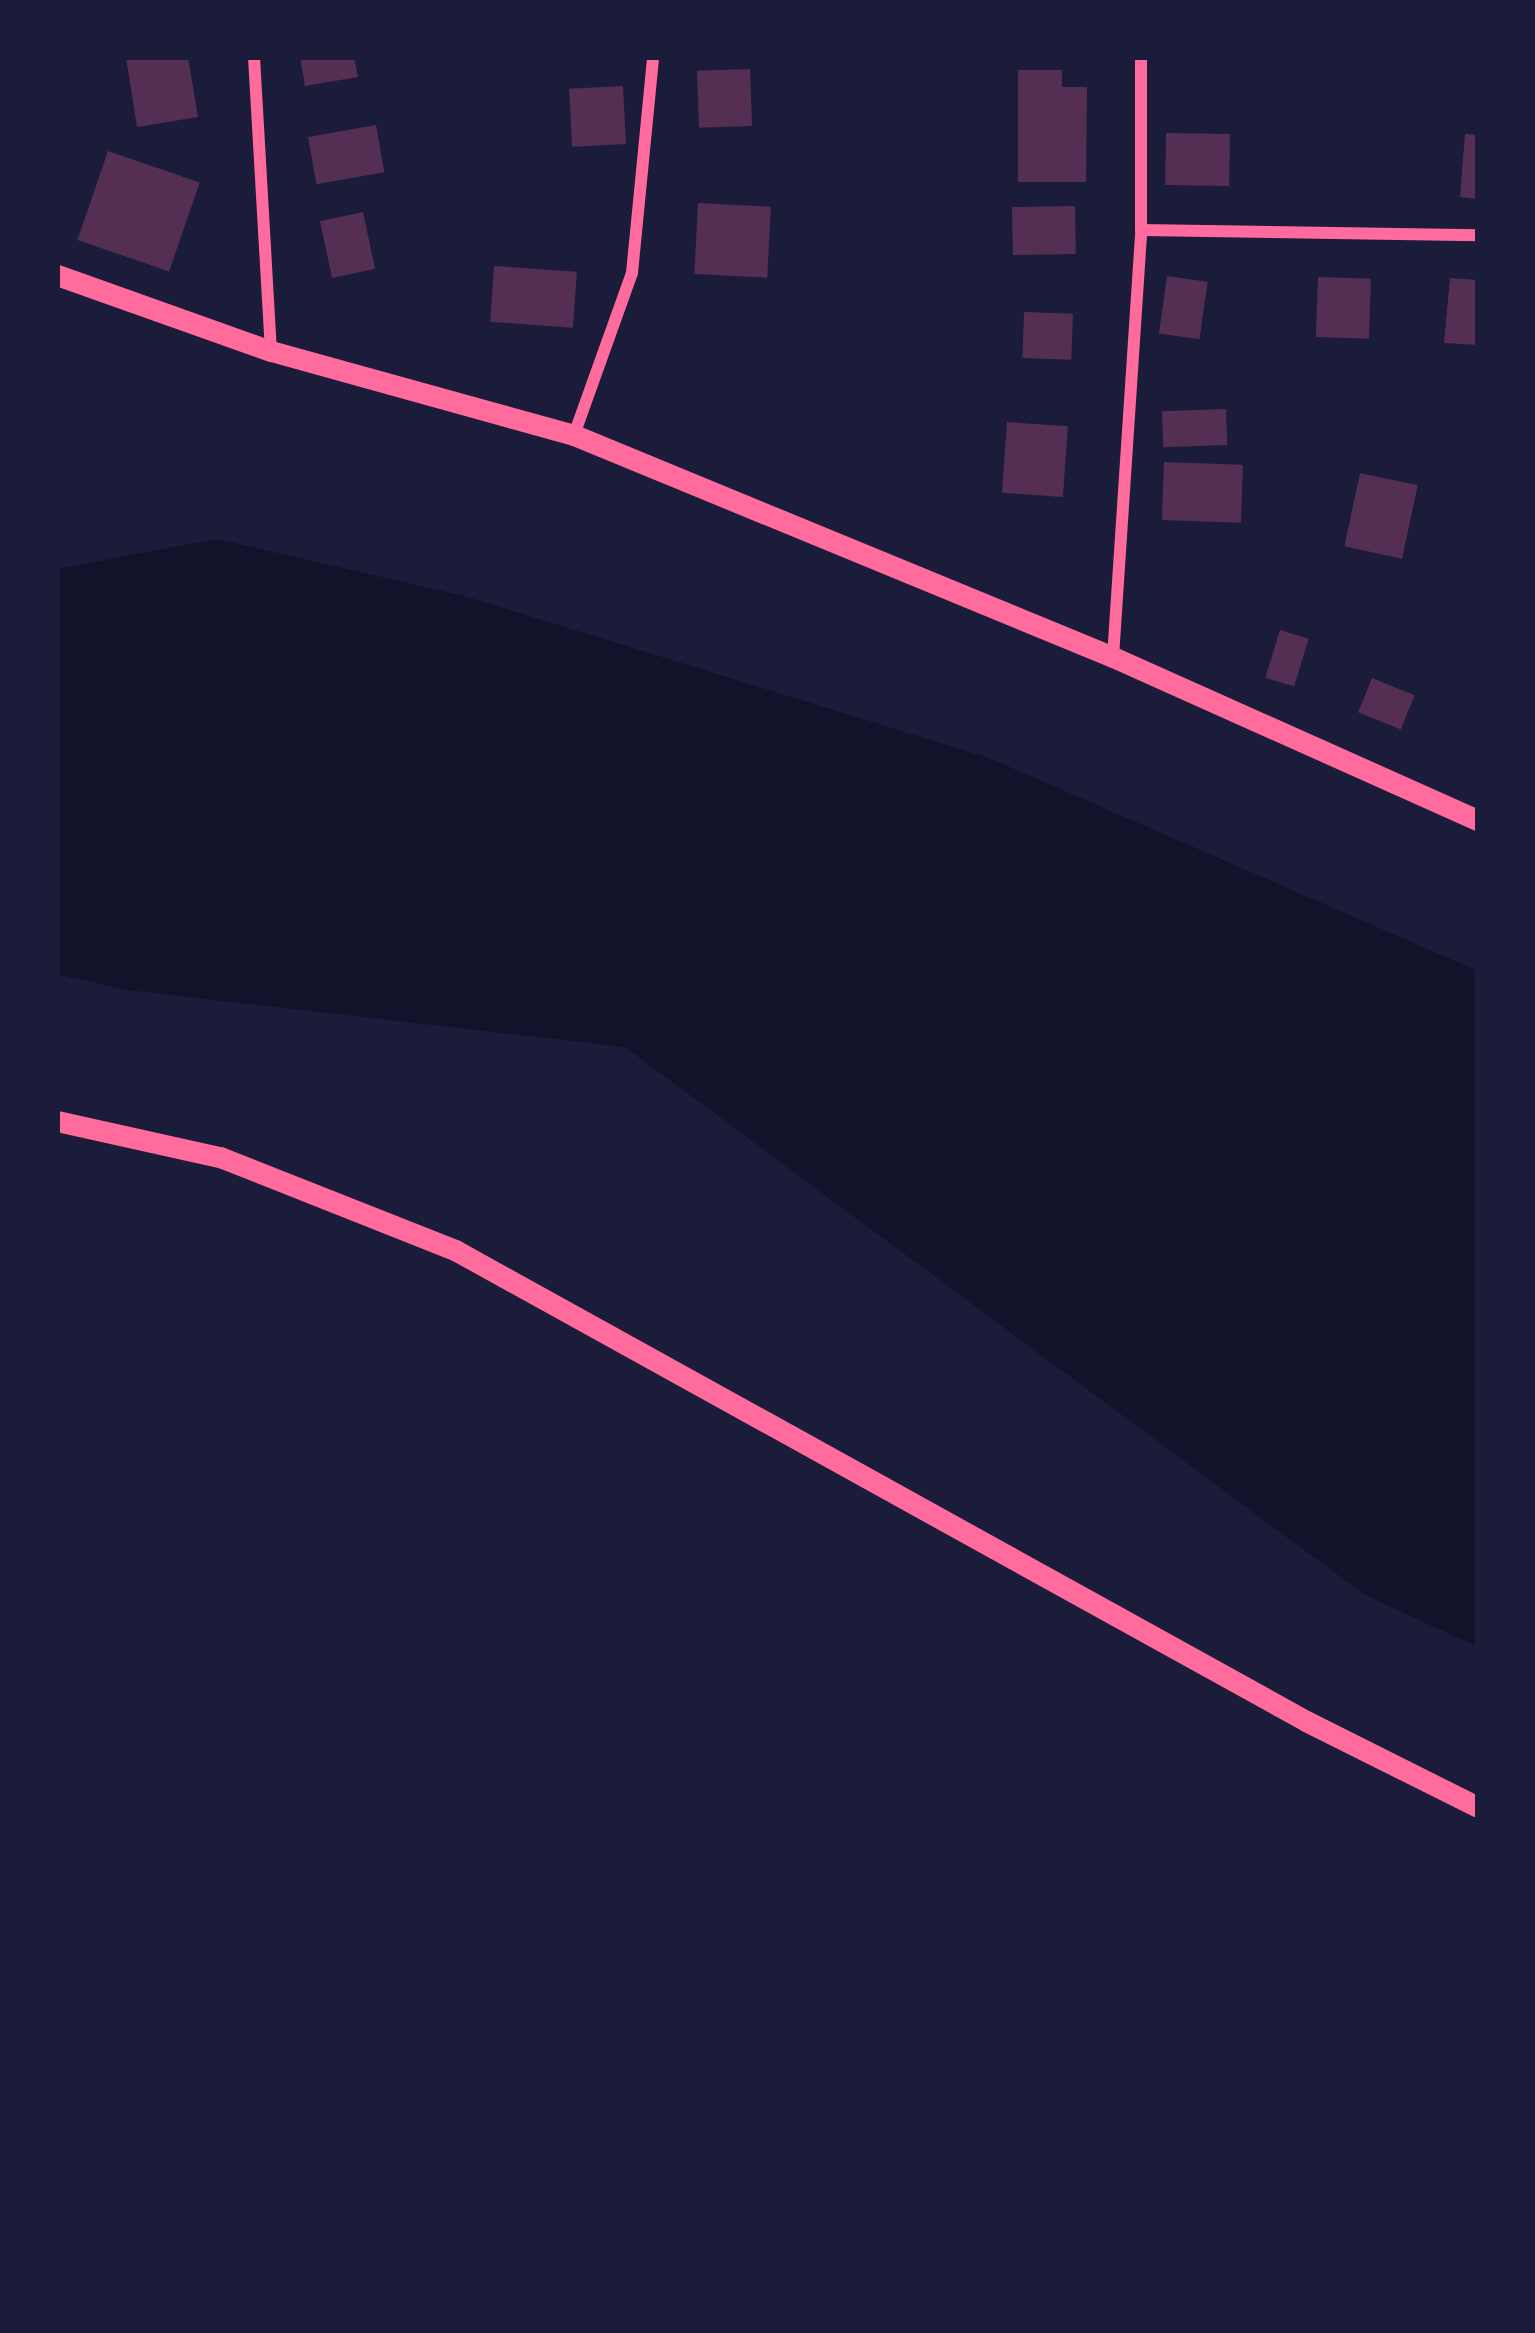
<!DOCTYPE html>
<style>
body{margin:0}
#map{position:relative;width:1535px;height:2333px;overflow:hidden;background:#1b1b3a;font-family:Bitter,serif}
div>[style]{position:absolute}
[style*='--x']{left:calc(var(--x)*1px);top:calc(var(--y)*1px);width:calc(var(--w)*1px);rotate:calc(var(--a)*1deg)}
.water>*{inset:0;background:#12122b}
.building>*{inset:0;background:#542f53;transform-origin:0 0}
.minor>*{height:12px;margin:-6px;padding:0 6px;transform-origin:6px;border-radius:6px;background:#ff6b9d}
.tertiary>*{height:21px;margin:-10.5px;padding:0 10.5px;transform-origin:10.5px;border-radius:10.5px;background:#ff6b9d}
span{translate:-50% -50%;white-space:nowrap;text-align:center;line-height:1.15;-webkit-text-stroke:9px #1b1b3a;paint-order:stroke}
.frame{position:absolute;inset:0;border:60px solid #1b1b3a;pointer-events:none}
</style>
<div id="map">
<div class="water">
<div style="clip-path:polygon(217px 539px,464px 596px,989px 758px,1478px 971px,1478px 1647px,1365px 1595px,625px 1047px,128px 990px,57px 974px,57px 569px)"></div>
</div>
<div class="building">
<div style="clip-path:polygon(126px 57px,188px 57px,198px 117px,137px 127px)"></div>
<div style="clip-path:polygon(300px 57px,354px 57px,358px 77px,305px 86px)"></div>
<div style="left:750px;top:69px;width:57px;height:53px;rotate:88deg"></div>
<div style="clip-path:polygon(1018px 70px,1062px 70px,1062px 87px,1087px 87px,1086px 182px,1018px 182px)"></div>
<div style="left:623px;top:86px;width:58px;height:54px;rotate:87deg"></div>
<div style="left:376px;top:125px;width:48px;height:69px;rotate:80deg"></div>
<div style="left:1166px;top:133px;width:64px;height:52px;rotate:1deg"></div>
<div style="clip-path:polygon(1465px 134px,1478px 135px,1478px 199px,1460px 197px)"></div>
<div style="left:108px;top:151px;width:97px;height:94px;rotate:19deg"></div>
<div style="left:698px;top:203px;width:73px;height:71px;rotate:3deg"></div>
<div style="left:1075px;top:206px;width:48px;height:63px;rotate:89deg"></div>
<div style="left:363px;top:212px;width:58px;height:44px;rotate:78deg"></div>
<div style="left:494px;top:266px;width:83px;height:56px;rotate:4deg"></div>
<div style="left:1167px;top:276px;width:41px;height:58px;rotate:8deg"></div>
<div style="left:1318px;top:277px;width:53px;height:60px;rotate:2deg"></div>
<div style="clip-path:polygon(1450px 278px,1478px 280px,1478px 345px,1444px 343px)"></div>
<div style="left:1024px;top:312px;width:49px;height:46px;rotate:2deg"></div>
<div style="left:1226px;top:409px;width:36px;height:64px;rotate:88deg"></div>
<div style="left:1007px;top:422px;width:61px;height:71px;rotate:4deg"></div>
<div style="left:1164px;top:462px;width:79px;height:58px;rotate:2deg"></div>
<div style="left:1360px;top:473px;width:59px;height:75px;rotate:12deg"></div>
<div style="left:1280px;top:630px;width:30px;height:50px;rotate:17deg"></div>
<div style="left:1372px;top:678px;width:46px;height:37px;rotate:22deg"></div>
</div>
<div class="minor">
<div style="--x:254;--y:57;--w:294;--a:86.7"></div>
<div style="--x:1141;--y:230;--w:337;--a:0.9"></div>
<div style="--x:574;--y:435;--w:172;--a:-70.3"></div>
<div style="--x:632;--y:273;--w:217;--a:-84.4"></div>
<div style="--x:1113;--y:657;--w:428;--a:-86.2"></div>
<div style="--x:1141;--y:230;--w:173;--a:-90"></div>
</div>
<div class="tertiary">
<div style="--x:57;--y:275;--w:227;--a:19.6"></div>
<div style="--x:271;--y:351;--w:314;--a:15.5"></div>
<div style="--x:574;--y:435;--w:583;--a:22.39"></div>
<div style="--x:1113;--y:657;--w:400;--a:24.1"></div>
<div style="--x:57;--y:1121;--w:167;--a:12.5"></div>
<div style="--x:220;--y:1157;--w:253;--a:21.6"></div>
<div style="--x:455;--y:1250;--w:973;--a:28.96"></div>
<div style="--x:1306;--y:1721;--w:192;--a:26.6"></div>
</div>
<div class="frame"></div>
</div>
